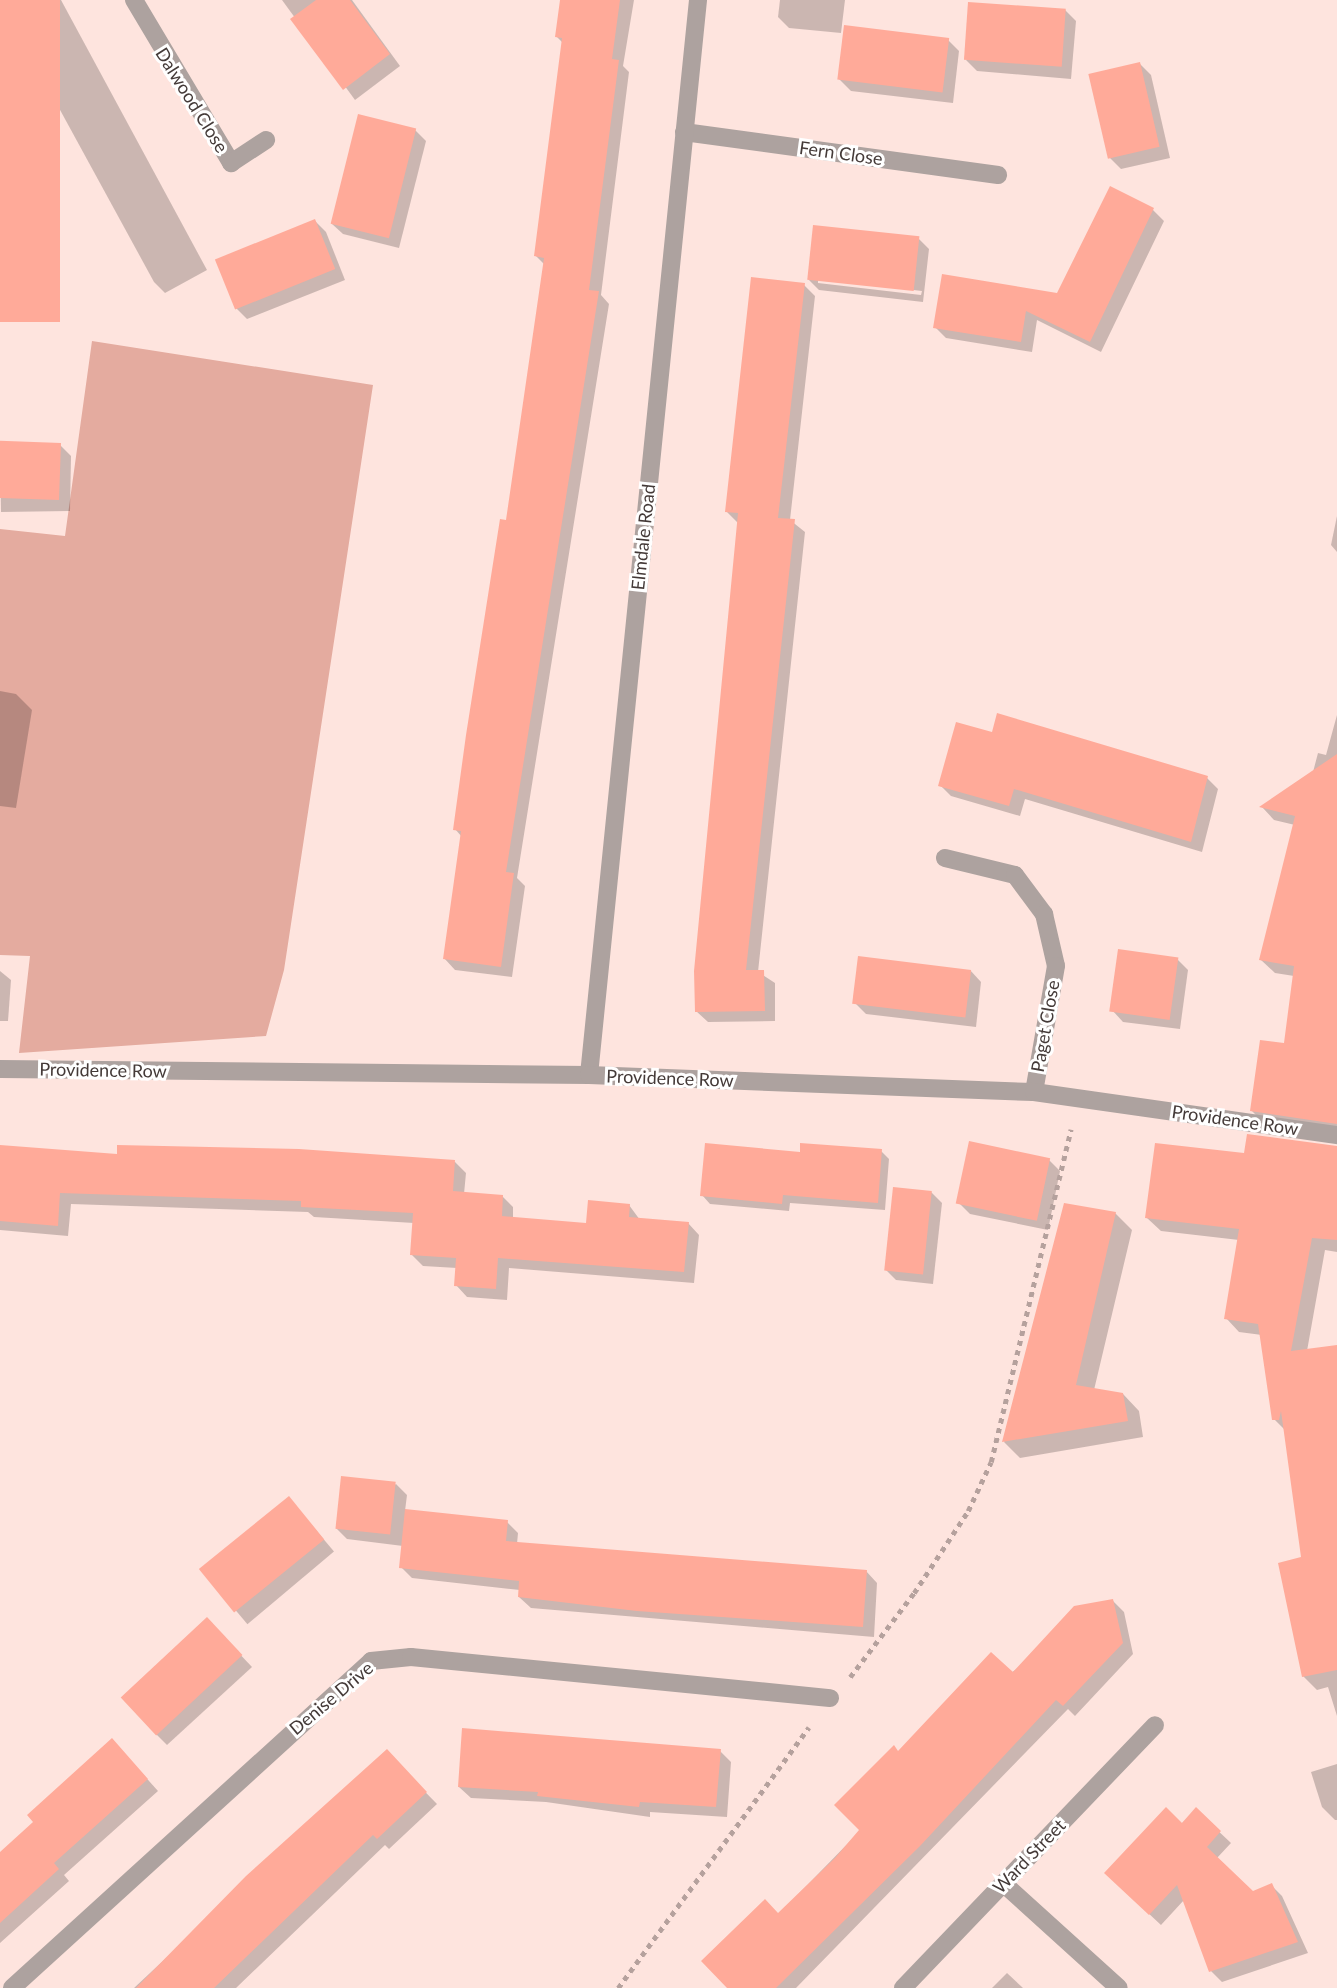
<!DOCTYPE html>
<style>
body{margin:0}
#map{position:relative;width:1337px;height:1988px;overflow:hidden;background:#fee4de;font-family:Lato,sans-serif}
div>[style]{position:absolute}
[style*='--x']{left:calc(var(--x)*1px);top:calc(var(--y)*1px);width:calc(var(--w)*1px);rotate:calc(var(--a)*1deg)}
.green>*{inset:0;background:#e4ab9f}
.shadow>*{inset:0;background:#0003;transform-origin:0 0}
.building>*{inset:0;background:#fa9;transform-origin:0 0}
.path>*{height:4.5px;margin-top:-2.25px;transform-origin:0;background:repeating-linear-gradient(90deg,#b5a19d 0 5px,transparent 0 10px)}
.minor>*{height:18px;margin:-9px;padding:0 9px;transform-origin:9px;border-radius:9px;background:#ada29f}
.tertiary>*{height:18px;margin:-9px;padding:0 9px;transform-origin:9px;border-radius:9px;background:#ada29f}
span{translate:-50% -50%;white-space:nowrap;text-align:center;line-height:1.15;-webkit-text-stroke:6px #fff;paint-order:stroke}
.street-label{font-size:18px;color:#443a38}
</style>
<div id="map">
<div class="green">
<div style="clip-path:polygon(92px 341px,373px 385px,284px 970px,266px 1036px,19px 1053px,30px 956px,0 955px,0 529px,65px 536px)"></div>
</div>
<div class="shadow">
<div style="clip-path:polygon(0 0,61px 0,207px 270px,165px 293px,154px 282px)"></div>
<div style="clip-path:polygon(282px 0,352px 0,400px 66px,355px 100px)"></div>
<div style="clip-path:polygon(563px 0,634px 0,623px 66px,629px 72px,601px 295px,609px 304px,517px 878px,525px 886px,512px 977px,455px 970px,444px 958px,462px 837px,455px 829px,508px 522px,545px 265px,536px 256px,563px 43px,557px 37px)"></div>
<div style="clip-path:polygon(780px 0,845px 0,841px 33px,789px 28px,778px 17px)"></div>
<div style="clip-path:polygon(1065px 10px,1076px 21px,1071px 79px,977px 71px,966px 60px)"></div>
<div style="clip-path:polygon(948px 40px,959px 51px,953px 103px,851px 91px,839px 79px)"></div>
<div style="clip-path:polygon(1140px 64px,1151px 75px,1170px 158px,1121px 169px,1110px 158px)"></div>
<div style="clip-path:polygon(415px 130px,426px 141px,399px 248px,343px 234px,331px 223px)"></div>
<div style="clip-path:polygon(1110px 189px,1153px 210px,1164px 221px,1101px 352px,1037px 320px,1032px 352px,946px 338px,935px 327px,1058px 295px)"></div>
<div style="clip-path:polygon(315px 221px,326px 232px,345px 280px,247px 319px,236px 308px)"></div>
<div style="clip-path:polygon(evenodd,918px 238px,929px 249px,923px 302px,819px 290px,808px 279px,918px 238px,818px 279px,922px 291px,921px 295px,818px 283px,818px 279px)"></div>
<div style="clip-path:polygon(804px 285px,815px 296px,790px 520px,805px 532px,758px 972px,775px 983px,775px 1021px,708px 1022px,696px 1011px,738px 523px,727px 512px)"></div>
<div style="clip-path:polygon(60px 445px,71px 456px,70px 511px,1px 512px,0 447px)"></div>
<div style="clip-path:polygon(1337px 516px,1337px 552px,1331px 545px)"></div>
<div style="clip-path:polygon(0 691px,16px 694px,32px 710px,16px 808px,0 806px)"></div>
<div style="clip-path:polygon(1337px 715px,1337px 1134px,1265px 1124px,1252px 1111px,1286px 1045px,1294px 976px,1275px 973px,1261px 960px,1295px 825px,1274px 820px,1262px 807px,1313px 772px,1318px 753px,1326px 755px)"></div>
<div style="clip-path:polygon(993px 734px,1207px 778px,1218px 789px,1202px 852px,1025px 799px,1020px 816px,951px 796px,940px 785px)"></div>
<div style="clip-path:polygon(1177px 959px,1188px 970px,1180px 1029px,1123px 1022px,1112px 1010px)"></div>
<div style="clip-path:polygon(970px 970px,981px 982px,976px 1027px,866px 1014px,855px 1003px)"></div>
<div style="clip-path:polygon(0 971px,11px 980px,8px 1021px,0 1021px)"></div>
<div style="clip-path:polygon(0 1147px,118px 1156px,455px 1162px,466px 1173px,464px 1194px,502px 1196px,513px 1207px,513px 1219px,588px 1225px,629px 1205px,640px 1220px,688px 1223px,699px 1235px,694px 1283px,509px 1268px,507px 1300px,467px 1297px,456px 1285px,457px 1268px,423px 1266px,412px 1255px,414px 1223px,314px 1217px,308px 1212px,71px 1204px,68px 1236px,0 1230px)"></div>
<div style="clip-path:polygon(1337px 1147px,1337px 1252px,1325px 1250px,1307px 1351px,1337px 1346px,1337px 1716px,1328px 1687px,1317px 1690px,1303px 1676px,1303px 1559px,1285px 1430px,1274px 1419px,1262px 1335px,1239px 1332px,1226px 1318px,1239px 1240px,1161px 1231px,1147px 1218px,1246px 1155px)"></div>
<div style="clip-path:polygon(881px 1151px,889px 1159px,885px 1210px,790px 1203px,789px 1211px,710px 1204px,702px 1195px,801px 1154px)"></div>
<div style="clip-path:polygon(1049px 1160px,1060px 1171px,1048px 1230px,970px 1214px,959px 1203px)"></div>
<div style="clip-path:polygon(931px 1192px,942px 1203px,933px 1284px,896px 1280px,885px 1269px)"></div>
<div style="clip-path:polygon(1115px 1213px,1132px 1230px,1094px 1390px,1123px 1394px,1139px 1411px,1143px 1437px,1020px 1458px,1004px 1442px)"></div>
<div style="clip-path:polygon(396px 1484px,407px 1495px,405px 1511px,507px 1522px,518px 1533px,517px 1544px,866px 1571px,877px 1583px,874px 1637px,531px 1608px,519px 1597px,520px 1590px,412px 1578px,401px 1567px,403px 1546px,347px 1539px,336px 1528px)"></div>
<div style="left:289px;top:1498px;width:70px;height:113px;rotate:50deg"></div>
<div style="clip-path:polygon(1113px 1601px,1124px 1612px,1133px 1654px,1075px 1716px,1068px 1709px,796px 1988px,730px 1988px,778px 1915px,861px 1830px,899px 1752px)"></div>
<div style="clip-path:polygon(218px 1631px,252px 1667px,167px 1745px,156px 1734px)"></div>
<div style="clip-path:polygon(720px 1751px,731px 1762px,727px 1817px,650px 1812px,650px 1817px,546px 1802px,471px 1798px,459px 1787px)"></div>
<div style="clip-path:polygon(123px 1752px,158px 1791px,64px 1875px,69px 1881px,0 1943px,0 1854px)"></div>
<div style="clip-path:polygon(386px 1752px,437px 1804px,389px 1849px,385px 1845px,236px 1988px,134px 1988px)"></div>
<div style="clip-path:polygon(1337px 1764px,1337px 1820px,1335px 1820px,1322px 1807px,1311px 1772px)"></div>
<div style="clip-path:polygon(1196px 1810px,1231px 1843px,1217px 1858px,1253px 1893px,1271px 1885px,1282px 1896px,1308px 1953px,1222px 1982px,1211px 1971px,1184px 1900px,1161px 1925px,1117px 1884px)"></div>
<div style="clip-path:polygon(1007px 1973px,1023px 1988px,992px 1988px)"></div>
</div>
<div class="building">
<div style="left:0;top:0;width:60px;height:322px"></div>
<div style="clip-path:polygon(316px 0,350px 0,390px 54px,343px 90px,290px 19px)"></div>
<div style="clip-path:polygon(560px 0,620px 0,612px 59px,619px 60px,589px 290px,599px 291px,506px 872px,514px 873px,501px 967px,443px 959px,461px 831px,453px 830px,466px 735px,500px 519px,506px 520px,544px 258px,534px 256px,562px 38px,555px 37px)"></div>
<div style="left:968px;top:2px;width:98px;height:58px;rotate:4deg"></div>
<div style="left:844px;top:25px;width:106px;height:55px;rotate:7deg"></div>
<div style="left:1140px;top:62px;width:87px;height:53px;rotate:77deg"></div>
<div style="left:358px;top:114px;width:60px;height:113px;rotate:14deg"></div>
<div style="clip-path:polygon(1110px 186px,1154px 208px,1090px 342px,1026px 311px,1021px 342px,933px 328px,942px 274px,1057px 293px)"></div>
<div style="left:315px;top:219px;width:54px;height:108px;rotate:68deg"></div>
<div style="left:813px;top:225px;width:107px;height:55px;rotate:6deg"></div>
<div style="clip-path:polygon(751px 277px,805px 283px,778px 518px,795px 519px,746px 970px,764px 970px,765px 1011px,695px 1012px,694px 971px,738px 513px,725px 512px)"></div>
<div style="left:61px;top:443px;width:57px;height:61px;rotate:92deg"></div>
<div style="clip-path:polygon(997px 713px,1208px 776px,1191px 842px,1014px 789px,1009px 806px,938px 786px,956px 722px,992px 732px)"></div>
<div style="clip-path:polygon(1337px 754px,1337px 1124px,1250px 1111px,1260px 1040px,1284px 1043px,1294px 966px,1259px 960px,1295px 816px,1259px 807px)"></div>
<div style="left:1118px;top:949px;width:61px;height:63px;rotate:8deg"></div>
<div style="left:858px;top:956px;width:114px;height:48px;rotate:7deg"></div>
<div style="clip-path:polygon(1247px 1134px,1337px 1146px,1337px 1240px,1312px 1238px,1291px 1351px,1337px 1345px,1337px 1670px,1302px 1677px,1278px 1563px,1301px 1557px,1281px 1411px,1279px 1420px,1272px 1420px,1258px 1324px,1224px 1319px,1239px 1229px,1145px 1218px,1155px 1143px,1244px 1153px)"></div>
<div style="left:969px;top:1141px;width:83px;height:64px;rotate:12deg"></div>
<div style="clip-path:polygon(705px 1143px,800px 1152px,800px 1143px,882px 1149px,878px 1203px,783px 1195px,782px 1204px,700px 1196px)"></div>
<div style="clip-path:polygon(0 1145px,117px 1154px,117px 1145px,299px 1149px,455px 1160px,453px 1191px,503px 1195px,502px 1216px,586px 1223px,588px 1200px,630px 1204px,629px 1217px,689px 1222px,684px 1272px,498px 1258px,496px 1289px,454px 1286px,456px 1258px,410px 1255px,413px 1213px,301px 1207px,301px 1201px,60px 1193px,58px 1226px,0 1221px)"></div>
<div style="left:893px;top:1187px;width:39px;height:84px;rotate:6deg"></div>
<div style="clip-path:polygon(1064px 1203px,1116px 1212px,1076px 1385px,1123px 1393px,1128px 1421px,1002px 1442px)"></div>
<div style="left:341px;top:1476px;width:55px;height:53px;rotate:6deg"></div>
<div style="left:289px;top:1496px;width:56px;height:116px;rotate:51deg"></div>
<div style="clip-path:polygon(405px 1509px,508px 1520px,506px 1541px,867px 1570px,863px 1627px,637px 1611px,518px 1597px,519px 1581px,399px 1568px)"></div>
<div style="clip-path:polygon(1113px 1599px,1123px 1643px,1063px 1706px,1056px 1700px,920px 1846px,776px 1988px,727px 1988px,701px 1961px,765px 1899px,778px 1913px,835px 1858px,859px 1830px,834px 1805px,894px 1745px,898px 1751px,991px 1652px,1013px 1672px,1074px 1606px)"></div>
<div style="left:207px;top:1617px;width:52px;height:118px;rotate:47deg"></div>
<div style="clip-path:polygon(462px 1728px,721px 1749px,716px 1807px,640px 1802px,639px 1807px,537px 1796px,538px 1792px,458px 1787px)"></div>
<div style="clip-path:polygon(112px 1738px,148px 1779px,54px 1863px,59px 1869px,0 1923px,0 1852px,33px 1822px,27px 1815px)"></div>
<div style="clip-path:polygon(387px 1749px,427px 1792px,377px 1839px,373px 1835px,214px 1988px,136px 1988px,246px 1876px)"></div>
<div style="clip-path:polygon(1166px 1807px,1182px 1823px,1196px 1807px,1221px 1831px,1207px 1847px,1253px 1891px,1272px 1883px,1298px 1942px,1209px 1972px,1177px 1885px,1149px 1915px,1104px 1873px)"></div>
</div>
<div class="path">
<div style="--x:850;--y:1677;--w:106;--a:-52.7"></div>
<div style="--x:914;--y:1593;--w:98;--a:-56.6"></div>
<div style="--x:968;--y:1511;--w:54;--a:-64.9"></div>
<div style="--x:991;--y:1462;--w:342;--a:-76.5"></div>
<div style="--x:618;--y:1988;--w:323;--a:-53.8"></div>
</div>
<div class="minor">
<div style="--x:134;--y:0;--w:190;--a:59.2"></div>
<div style="--x:231;--y:163;--w:42;--a:-33.3"></div>
<div style="--x:684;--y:132;--w:317;--a:7.8"></div>
<div style="--x:945;--y:858;--w:72;--a:13.7"></div>
<div style="--x:1015;--y:875;--w:49;--a:53.4"></div>
<div style="--x:1044;--y:914;--w:53;--a:77"></div>
<div style="--x:1056;--y:966;--w:128;--a:99.9"></div>
<div style="--x:589;--y:1075;--w:1081;--a:-84.21"></div>
<div style="--x:1003;--y:1883;--w:156;--a:42.2"></div>
<div style="--x:12;--y:1988;--w:486;--a:-42.3"></div>
<div style="--x:371;--y:1661;--w:40;--a:-5.7"></div>
<div style="--x:411;--y:1657;--w:421;--a:5.6"></div>
<div style="--x:903;--y:1988;--w:364;--a:-46.2"></div>
</div>
<div class="tertiary">
<div style="--x:0;--y:1069;--w:589;--a:0.58"></div>
<div style="--x:589;--y:1075;--w:445;--a:2.2"></div>
<div style="--x:1034;--y:1092;--w:306;--a:8.1"></div>
</div>
<div class="street-label">
<span style="left:192px;top:100px;rotate:58deg">Dalwood Close</span>
<span style="left:841px;top:153px;rotate:8deg">Fern Close</span>
<span style="left:643px;top:537px;rotate:-84deg">Elmdale Road</span>
<span style="left:1045px;top:1026px;rotate:-80deg">Paget Close</span>
<span style="left:103px;top:1070px;rotate:1deg">Providence Row</span>
<span style="left:670px;top:1078px;rotate:2deg">Providence Row</span>
<span style="left:1235px;top:1120px;rotate:8deg">Providence Row</span>
<span style="left:331px;top:1698px;rotate:-40deg">Denise Drive</span>
<span style="left:1029px;top:1856px;rotate:-46deg">Ward Street</span>
</div>
</div>
